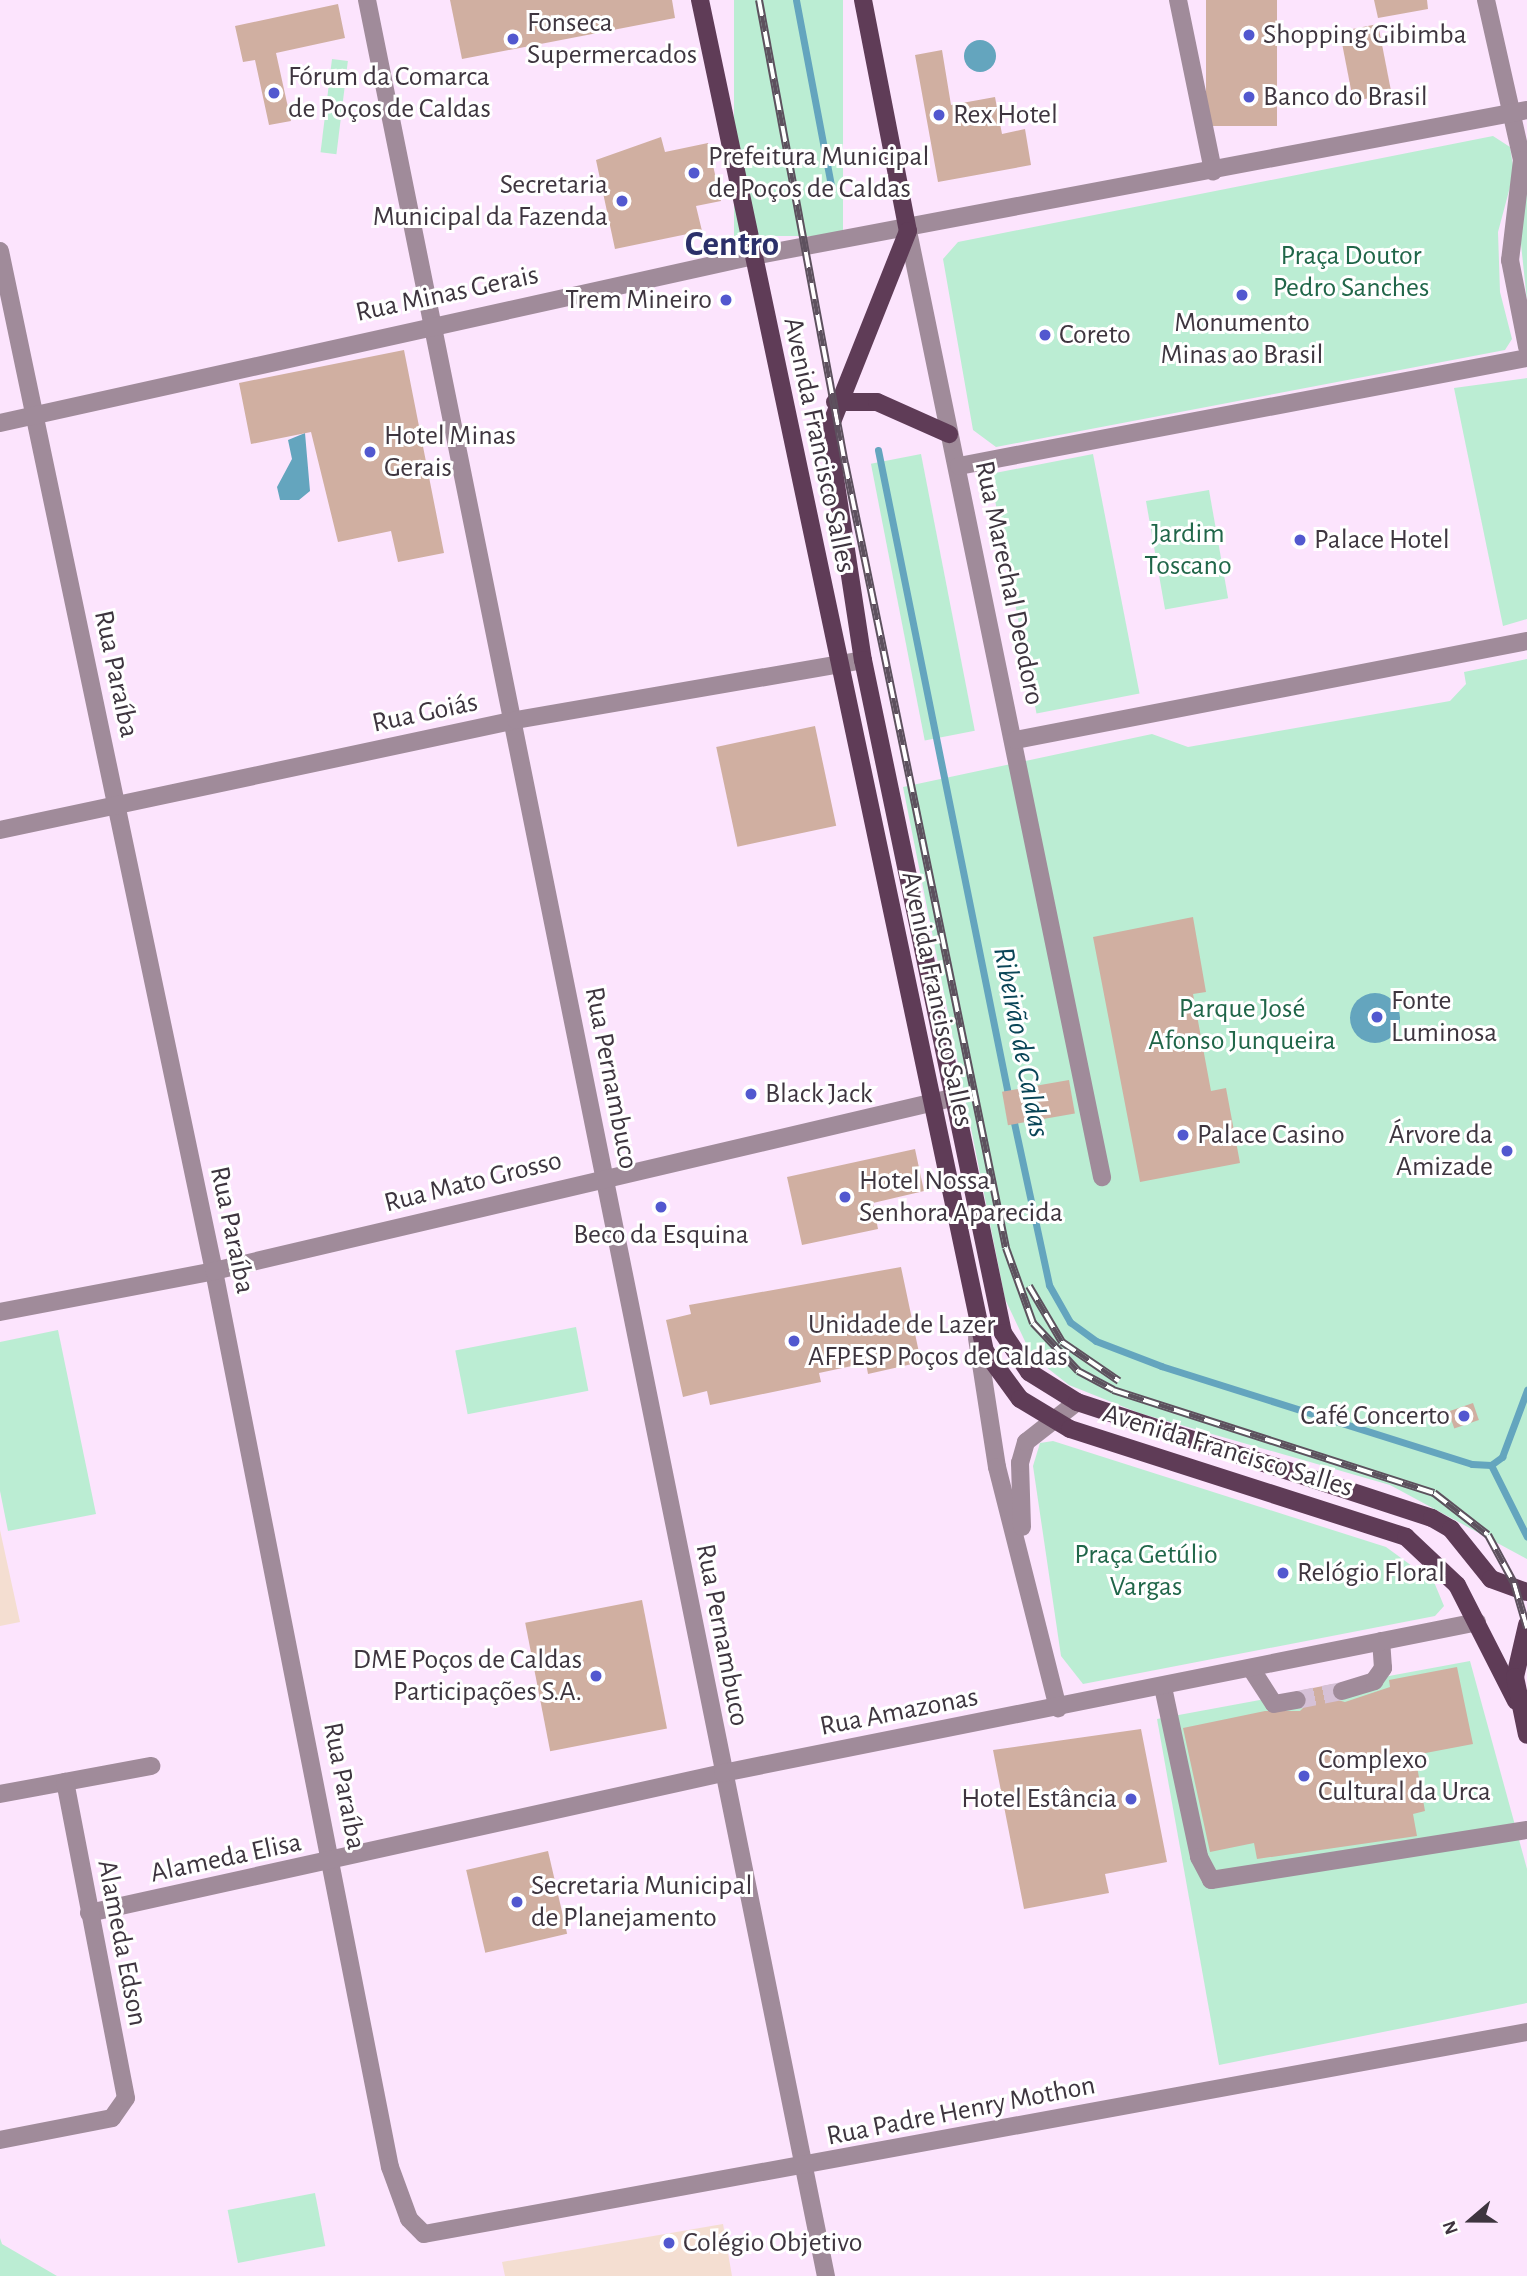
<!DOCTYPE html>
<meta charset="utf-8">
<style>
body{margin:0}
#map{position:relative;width:1527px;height:2276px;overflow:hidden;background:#fce4fd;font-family:"Alegreya Sans",sans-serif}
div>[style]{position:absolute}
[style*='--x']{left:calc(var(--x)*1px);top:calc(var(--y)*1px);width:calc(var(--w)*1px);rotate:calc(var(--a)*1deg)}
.education>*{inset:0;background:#f4ded1}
.green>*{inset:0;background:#bbedd3;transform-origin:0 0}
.water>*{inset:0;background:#64a5be}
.round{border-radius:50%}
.stream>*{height:7px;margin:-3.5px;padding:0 3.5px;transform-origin:3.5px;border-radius:3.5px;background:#64a5be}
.building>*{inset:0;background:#d0afa1;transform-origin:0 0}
.minor-tunnel>*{height:18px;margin-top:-9px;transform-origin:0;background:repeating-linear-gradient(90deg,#d6c1d7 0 18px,transparent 0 27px)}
.minor>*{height:18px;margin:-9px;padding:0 9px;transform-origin:9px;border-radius:9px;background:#a08b9a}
.major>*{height:18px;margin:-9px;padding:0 9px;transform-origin:9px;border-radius:9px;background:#5f3c57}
.rail>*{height:8px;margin-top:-4px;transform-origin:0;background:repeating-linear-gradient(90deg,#fff 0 16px,#5d515e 0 32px);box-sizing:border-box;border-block:2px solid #5d515e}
.dots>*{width:19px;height:19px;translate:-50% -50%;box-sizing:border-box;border:4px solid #fff;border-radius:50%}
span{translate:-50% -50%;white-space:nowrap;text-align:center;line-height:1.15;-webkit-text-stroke:6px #fff;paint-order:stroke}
.poi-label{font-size:28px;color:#3e353f}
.left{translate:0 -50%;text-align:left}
.right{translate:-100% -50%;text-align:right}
.park-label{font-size:28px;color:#206649}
.street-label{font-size:28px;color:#3e353f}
.water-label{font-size:30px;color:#0a4557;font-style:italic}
.district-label{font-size:35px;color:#2b306a;font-weight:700}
.north{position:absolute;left:1436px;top:2185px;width:70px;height:70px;-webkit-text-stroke:5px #fff;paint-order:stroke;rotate:250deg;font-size:19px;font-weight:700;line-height:28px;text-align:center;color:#3e353f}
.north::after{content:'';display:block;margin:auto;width:24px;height:32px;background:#3e353f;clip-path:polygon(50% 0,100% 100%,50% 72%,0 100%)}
</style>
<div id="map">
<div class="education">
<div style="clip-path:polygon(0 1530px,20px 1622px,0 1626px)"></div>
<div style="clip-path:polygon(723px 2224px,732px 2276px,505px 2276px,502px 2262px)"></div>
</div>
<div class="green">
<div style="left:734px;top:0;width:109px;height:236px"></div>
<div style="left:332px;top:59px;width:16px;height:94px;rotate:7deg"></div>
<div style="clip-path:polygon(1493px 136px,1510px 147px,1514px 172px,1498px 232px,1500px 292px,1512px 339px,1505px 350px,996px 447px,973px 430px,943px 259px,958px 242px)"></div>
<div style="clip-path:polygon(1527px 191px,1527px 301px,1519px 225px)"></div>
<div style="clip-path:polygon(1527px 378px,1527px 619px,1503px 626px,1454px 388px)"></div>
<div style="left:921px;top:454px;width:282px;height:51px;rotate:79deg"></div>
<div style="left:1093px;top:454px;width:244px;height:105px;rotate:79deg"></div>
<div style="left:1209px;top:490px;width:110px;height:64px;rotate:80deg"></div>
<div style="clip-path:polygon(1527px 659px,1527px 1559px,1390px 1485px,1139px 1413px,1069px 1385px,1032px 1356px,1005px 1299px,903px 787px,1152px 734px,1188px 747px,1450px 701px,1466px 684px,1464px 672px)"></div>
<div style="left:576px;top:1327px;width:65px;height:123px;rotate:79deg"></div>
<div style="clip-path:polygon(58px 1330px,96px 1514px,8px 1531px,0 1491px,0 1342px)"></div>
<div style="clip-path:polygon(1053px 1441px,1386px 1547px,1434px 1582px,1444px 1606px,1435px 1616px,1083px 1684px,1061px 1656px,1033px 1466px,1040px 1443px)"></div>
<div style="clip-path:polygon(1470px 1661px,1527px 1869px,1527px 2003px,1219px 2065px,1157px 1719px)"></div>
<div style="left:315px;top:2193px;width:54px;height:89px;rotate:79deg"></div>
<div style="clip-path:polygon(0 2238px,2px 2244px,57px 2276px,0 2276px)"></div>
</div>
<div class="water">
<div class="round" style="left:964px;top:40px;width:32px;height:32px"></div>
<div style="clip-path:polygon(305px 433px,310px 491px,299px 500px,280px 500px,277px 487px,292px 459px,288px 440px)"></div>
<div class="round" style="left:1350px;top:993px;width:50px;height:50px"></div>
</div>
<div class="stream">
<div style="--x:796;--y:0;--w:188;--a:79.3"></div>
<div style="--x:878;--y:450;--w:662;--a:78.59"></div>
<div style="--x:1013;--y:1118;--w:171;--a:77.8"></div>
<div style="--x:1049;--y:1285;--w:43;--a:60.4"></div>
<div style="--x:1070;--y:1322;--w:32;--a:36"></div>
<div style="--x:1096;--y:1341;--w:70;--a:21"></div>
<div style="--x:1161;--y:1366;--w:326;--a:17.5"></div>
<div style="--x:1472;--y:1464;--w:19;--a:3"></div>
<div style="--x:1491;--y:1465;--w:14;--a:-36"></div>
<div style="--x:1502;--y:1457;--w:72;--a:-69.5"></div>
<div style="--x:1491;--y:1465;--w:80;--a:63.4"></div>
</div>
<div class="building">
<div style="clip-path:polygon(450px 0,672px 0,675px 18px,462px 59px)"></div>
<div style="left:1206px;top:0;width:71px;height:126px"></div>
<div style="clip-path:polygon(1374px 0,1427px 0,1428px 9px,1378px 18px)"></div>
<div style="clip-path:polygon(338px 4px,345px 38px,276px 53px,291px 121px,269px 125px,255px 60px,243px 62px,235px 26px)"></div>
<div style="left:1378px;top:24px;width:71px;height:39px;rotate:79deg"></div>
<div style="clip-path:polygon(942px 50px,951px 105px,995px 97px,1002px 134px,1025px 129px,1031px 165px,938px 182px,915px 55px)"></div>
<div style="clip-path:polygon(661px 137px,665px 152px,708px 143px,721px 201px,696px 206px,702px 231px,615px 249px,596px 160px)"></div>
<div style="clip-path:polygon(404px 350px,444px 553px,398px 562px,391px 531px,338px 542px,311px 432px,251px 444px,239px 383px)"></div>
<div style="left:815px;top:726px;width:102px;height:101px;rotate:78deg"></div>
<div style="clip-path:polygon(1193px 917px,1206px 992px,1193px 994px,1211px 1091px,1226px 1088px,1240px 1163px,1140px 1182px,1093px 937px)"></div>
<div style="left:1069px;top:1080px;width:34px;height:68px;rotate:80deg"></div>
<div style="clip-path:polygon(915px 1149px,924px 1191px,873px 1203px,878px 1229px,802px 1245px,787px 1177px)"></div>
<div style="clip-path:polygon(901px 1267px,921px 1362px,868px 1374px,866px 1363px,819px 1373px,821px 1382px,710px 1405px,707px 1391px,683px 1397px,666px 1320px,691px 1314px,689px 1305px)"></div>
<div style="left:1473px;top:1403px;width:18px;height:26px;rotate:71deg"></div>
<div style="left:642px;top:1600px;width:131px;height:119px;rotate:79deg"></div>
<div style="clip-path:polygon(1457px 1667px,1473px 1744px,1415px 1755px,1425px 1811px,1413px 1814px,1417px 1836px,1257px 1859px,1254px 1843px,1210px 1852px,1183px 1728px,1265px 1711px,1300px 1711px,1308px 1703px,1303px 1690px,1333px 1684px,1334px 1699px,1345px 1702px,1390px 1687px,1389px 1680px)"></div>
<div style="clip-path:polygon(1141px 1729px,1167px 1862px,1105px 1874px,1109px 1893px,1024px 1909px,993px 1750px)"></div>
<div style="left:548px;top:1851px;width:85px;height:84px;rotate:77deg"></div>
</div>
<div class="minor-tunnel">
<div style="--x:1297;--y:1700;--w:46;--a:-11.3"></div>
</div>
<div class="minor">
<div style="--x:367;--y:0;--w:2322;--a:78.6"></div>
<div style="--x:1178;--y:0;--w:175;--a:78.4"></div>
<div style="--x:1486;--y:0;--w:164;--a:77.3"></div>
<div style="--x:1522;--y:160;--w:101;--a:96.8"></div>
<div style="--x:1510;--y:260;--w:89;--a:78.9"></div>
<div style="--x:908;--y:231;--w:966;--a:78.41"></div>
<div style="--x:0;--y:251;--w:1042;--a:78.15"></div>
<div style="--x:214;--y:1271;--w:913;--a:78.89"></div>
<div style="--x:390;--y:2167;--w:55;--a:69.9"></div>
<div style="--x:409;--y:2219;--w:21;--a:45"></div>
<div style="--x:424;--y:2234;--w:1121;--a:-10.38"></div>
<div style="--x:0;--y:423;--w:771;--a:-12.5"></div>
<div style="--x:753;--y:256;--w:788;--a:-10.68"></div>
<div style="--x:959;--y:466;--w:578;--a:-10.77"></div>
<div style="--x:1016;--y:740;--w:521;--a:-10.96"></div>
<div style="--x:0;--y:830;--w:528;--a:-12.03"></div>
<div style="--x:516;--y:720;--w:352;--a:-9.8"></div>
<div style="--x:0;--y:1312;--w:218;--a:-10.8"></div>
<div style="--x:214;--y:1271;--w:762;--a:-13.2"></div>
<div style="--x:977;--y:1338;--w:131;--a:81.2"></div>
<div style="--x:997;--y:1467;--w:249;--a:75.8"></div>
<div style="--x:1022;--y:1527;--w:64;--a:-91.8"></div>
<div style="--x:1020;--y:1463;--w:22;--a:-74"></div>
<div style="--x:1026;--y:1442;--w:65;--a:-38.1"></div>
<div style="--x:1252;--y:1670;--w:40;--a:57.1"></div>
<div style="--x:1274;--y:1704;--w:23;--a:-10"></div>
<div style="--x:1163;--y:1687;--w:174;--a:78"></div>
<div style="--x:1199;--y:1857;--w:26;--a:62"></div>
<div style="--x:1211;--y:1880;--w:320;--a:-9"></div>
<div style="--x:1342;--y:1691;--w:34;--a:-17"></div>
<div style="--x:1374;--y:1681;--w:16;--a:-55"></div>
<div style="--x:1383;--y:1668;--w:27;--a:-94"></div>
<div style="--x:0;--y:1794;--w:154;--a:-10.5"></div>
<div style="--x:89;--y:1913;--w:649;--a:-12.45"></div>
<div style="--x:723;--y:1773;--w:769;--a:-11.32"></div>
<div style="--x:0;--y:2140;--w:114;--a:-11.1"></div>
<div style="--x:112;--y:2118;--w:24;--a:-55"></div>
<div style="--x:126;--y:2098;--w:322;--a:-100.9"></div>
</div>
<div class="major">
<div style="--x:700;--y:0;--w:1381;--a:78.09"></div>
<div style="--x:985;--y:1351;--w:59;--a:53.9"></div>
<div style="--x:1020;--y:1399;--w:58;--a:31"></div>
<div style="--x:1070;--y:1429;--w:353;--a:17.8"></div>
<div style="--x:1406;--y:1537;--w:70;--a:43.3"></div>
<div style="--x:1457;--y:1585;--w:130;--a:63"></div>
<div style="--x:863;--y:0;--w:235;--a:79"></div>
<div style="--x:908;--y:231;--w:216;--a:111.7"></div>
<div style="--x:828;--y:432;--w:231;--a:81.3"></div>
<div style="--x:863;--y:660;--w:687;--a:78.25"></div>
<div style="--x:1003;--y:1333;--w:47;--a:56.3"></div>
<div style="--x:1029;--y:1372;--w:57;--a:32"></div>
<div style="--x:1077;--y:1402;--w:373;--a:18.1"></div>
<div style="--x:1432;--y:1518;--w:22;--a:30"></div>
<div style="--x:1451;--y:1529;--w:64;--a:51.3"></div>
<div style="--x:1491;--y:1579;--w:38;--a:20"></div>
<div style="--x:835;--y:402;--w:42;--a:0"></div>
<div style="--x:877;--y:402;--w:79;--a:24"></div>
<div style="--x:1527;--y:1625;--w:53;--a:103"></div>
<div style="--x:1515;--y:1677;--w:59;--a:78.3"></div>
</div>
<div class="rail">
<div style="--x:759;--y:0;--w:471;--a:79.5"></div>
<div style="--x:845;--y:463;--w:801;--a:78.41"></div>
<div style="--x:1006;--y:1248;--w:80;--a:70.2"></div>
<div style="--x:1033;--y:1323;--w:66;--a:46.8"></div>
<div style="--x:1078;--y:1371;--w:40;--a:28"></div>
<div style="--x:1113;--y:1390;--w:337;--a:17.8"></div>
<div style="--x:1434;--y:1493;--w:68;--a:37.9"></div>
<div style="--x:1488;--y:1535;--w:55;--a:61.6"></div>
<div style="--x:1514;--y:1583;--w:47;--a:73.9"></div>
<div style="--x:1029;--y:1286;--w:65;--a:59.5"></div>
<div style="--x:1062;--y:1342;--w:69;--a:34.4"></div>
</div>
<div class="dots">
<div style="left:1249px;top:35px;background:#5258cf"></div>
<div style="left:513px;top:39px;background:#5258cf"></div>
<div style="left:274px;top:93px;background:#5258cf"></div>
<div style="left:1249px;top:97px;background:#5258cf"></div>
<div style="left:939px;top:115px;background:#5258cf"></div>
<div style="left:694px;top:173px;background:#5258cf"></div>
<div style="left:622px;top:201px;background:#5258cf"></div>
<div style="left:1242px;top:295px;background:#5258cf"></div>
<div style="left:726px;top:300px;background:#5258cf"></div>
<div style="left:1045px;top:335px;background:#5258cf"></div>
<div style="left:370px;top:452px;background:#5258cf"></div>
<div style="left:1300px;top:540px;background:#5258cf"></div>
<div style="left:1377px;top:1017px;background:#5258cf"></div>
<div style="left:751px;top:1094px;background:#5258cf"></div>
<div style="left:1183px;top:1135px;background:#5258cf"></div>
<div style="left:1507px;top:1151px;background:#5258cf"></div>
<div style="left:845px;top:1197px;background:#5258cf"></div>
<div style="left:661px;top:1207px;background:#5258cf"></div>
<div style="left:794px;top:1341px;background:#5258cf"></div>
<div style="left:1464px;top:1416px;background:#5258cf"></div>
<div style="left:1283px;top:1573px;background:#5258cf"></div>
<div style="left:596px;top:1676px;background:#5258cf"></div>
<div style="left:1304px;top:1776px;background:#5258cf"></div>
<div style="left:1131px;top:1799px;background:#5258cf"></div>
<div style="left:517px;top:1902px;background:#5258cf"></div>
<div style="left:669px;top:2243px;background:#5258cf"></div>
</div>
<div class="poi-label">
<span class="left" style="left:527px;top:39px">Fonseca<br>Supermercados</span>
<span class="left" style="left:1263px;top:35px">Shopping Gibimba</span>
<span class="left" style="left:288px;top:93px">Fórum da Comarca<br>de Poços de Caldas</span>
<span class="left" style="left:1263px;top:97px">Banco do Brasil</span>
<span class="left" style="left:953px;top:115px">Rex Hotel</span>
<span class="left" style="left:708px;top:173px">Prefeitura Municipal<br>de Poços de Caldas</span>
<span class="right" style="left:608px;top:201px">Secretaria<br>Municipal da Fazenda</span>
<span class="right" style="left:712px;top:300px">Trem Mineiro</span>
<span style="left:1242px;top:339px">Monumento<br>Minas ao Brasil</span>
<span class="left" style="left:1059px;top:335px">Coreto</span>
<span class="left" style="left:384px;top:452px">Hotel Minas<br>Gerais</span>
<span class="left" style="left:1314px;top:540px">Palace Hotel</span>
<span class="left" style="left:1391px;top:1017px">Fonte<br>Luminosa</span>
<span class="left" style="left:765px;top:1094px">Black Jack</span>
<span class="left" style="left:1197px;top:1135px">Palace Casino</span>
<span class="right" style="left:1493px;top:1151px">Árvore da<br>Amizade</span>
<span class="left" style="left:859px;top:1197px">Hotel Nossa<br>Senhora Aparecida</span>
<span style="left:661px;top:1235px">Beco da Esquina</span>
<span class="left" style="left:808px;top:1341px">Unidade de Lazer<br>AFPESP Poços de Caldas</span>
<span class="right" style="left:1450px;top:1416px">Café Concerto</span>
<span class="left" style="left:1297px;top:1573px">Relógio Floral</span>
<span class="right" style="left:582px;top:1676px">DME Poços de Caldas<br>Participações S.A.</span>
<span class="left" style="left:1318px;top:1776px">Complexo<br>Cultural da Urca</span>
<span class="right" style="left:1117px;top:1799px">Hotel Estância</span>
<span class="left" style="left:531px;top:1902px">Secretaria Municipal<br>de Planejamento</span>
<span class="left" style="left:683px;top:2243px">Colégio Objetivo</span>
</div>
<div class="park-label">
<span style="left:1351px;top:272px">Praça Doutor<br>Pedro Sanches</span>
<span style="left:1188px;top:550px">Jardim<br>Toscano</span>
<span style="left:1242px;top:1025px">Parque José<br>Afonso Junqueira</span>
<span style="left:1146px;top:1571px">Praça Getúlio<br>Vargas</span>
</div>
<div class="street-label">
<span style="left:447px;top:294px;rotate:-12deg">Rua Minas Gerais</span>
<span style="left:819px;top:445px;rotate:78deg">Avenida Francisco Salles</span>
<span style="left:1009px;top:583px;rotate:78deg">Rua Marechal Deodoro</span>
<span style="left:116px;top:674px;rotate:78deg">Rua Paraíba</span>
<span style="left:425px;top:713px;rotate:-12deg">Rua Goiás</span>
<span style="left:937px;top:999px;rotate:78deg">Avenida Francisco Salles</span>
<span style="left:611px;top:1078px;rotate:79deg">Rua Pernambuco</span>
<span style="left:473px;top:1182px;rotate:-14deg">Rua Mato Grosso</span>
<span style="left:232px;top:1230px;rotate:78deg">Rua Paraíba</span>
<span style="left:1228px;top:1451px;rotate:17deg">Avenida Francisco Salles</span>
<span style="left:722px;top:1635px;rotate:79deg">Rua Pernambuco</span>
<span style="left:899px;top:1712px;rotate:-11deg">Rua Amazonas</span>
<span style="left:344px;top:1786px;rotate:79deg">Rua Paraíba</span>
<span style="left:226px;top:1858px;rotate:-12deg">Alameda Elisa</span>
<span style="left:122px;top:1943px;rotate:79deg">Alameda Edson</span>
<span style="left:961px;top:2111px;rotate:-11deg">Rua Padre Henry Mothon</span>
</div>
<div class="water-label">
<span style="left:1021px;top:1042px;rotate:79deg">Ribeirão de Caldas</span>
</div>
<div class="district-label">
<span style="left:732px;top:245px">Centro</span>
</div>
<div class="north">N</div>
</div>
